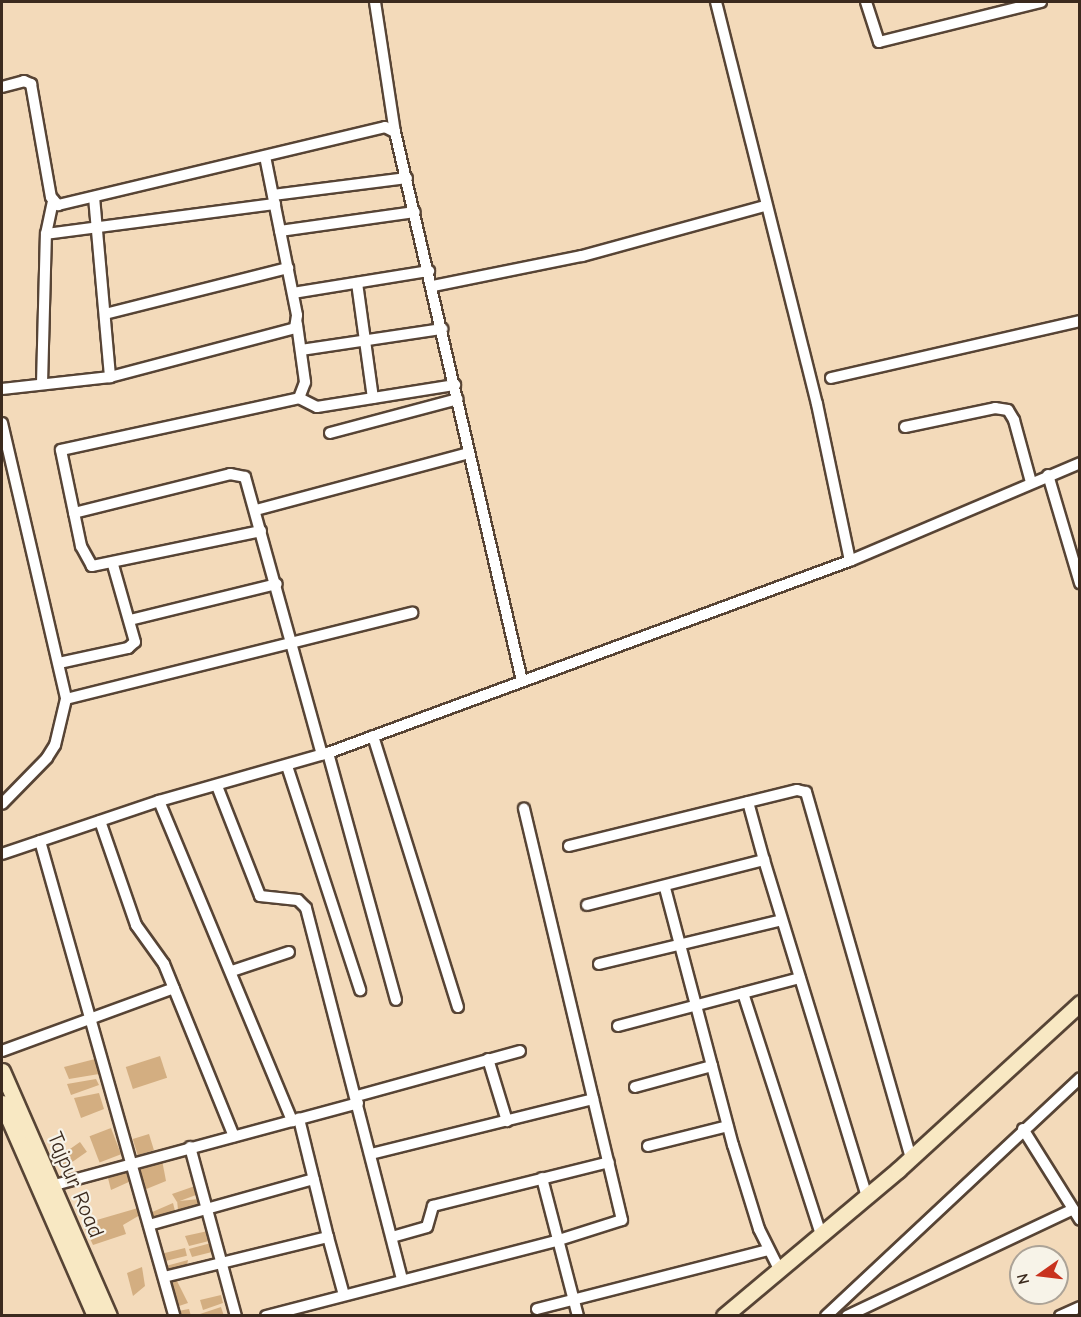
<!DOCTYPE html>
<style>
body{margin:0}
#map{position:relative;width:1081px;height:1317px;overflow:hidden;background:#f3daba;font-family:"Comic Neue",sans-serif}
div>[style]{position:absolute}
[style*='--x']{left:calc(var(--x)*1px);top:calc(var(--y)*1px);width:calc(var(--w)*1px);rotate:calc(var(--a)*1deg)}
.building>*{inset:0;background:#d3ae81;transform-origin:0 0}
.roads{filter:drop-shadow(2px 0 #574435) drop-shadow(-2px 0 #574435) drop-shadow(0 2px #574435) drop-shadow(0 -2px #574435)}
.street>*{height:10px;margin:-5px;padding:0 5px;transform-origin:5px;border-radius:5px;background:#fff}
.secondary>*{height:15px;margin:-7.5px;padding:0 7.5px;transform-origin:7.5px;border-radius:7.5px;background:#f8e8c3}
span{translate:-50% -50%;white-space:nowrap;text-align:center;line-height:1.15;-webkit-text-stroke:4.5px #f7f3e8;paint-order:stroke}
.street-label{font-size:22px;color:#3b2a1e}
.frame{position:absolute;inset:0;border:3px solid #3b2a1e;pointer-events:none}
.north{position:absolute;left:1009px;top:1245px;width:60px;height:60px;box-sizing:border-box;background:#f7f3e8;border:2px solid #aca397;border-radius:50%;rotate:256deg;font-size:16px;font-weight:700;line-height:24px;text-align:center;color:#3b2a1e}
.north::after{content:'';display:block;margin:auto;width:21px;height:27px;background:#c8321e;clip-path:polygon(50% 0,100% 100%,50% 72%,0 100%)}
</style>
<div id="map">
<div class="building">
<div style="left:160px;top:1056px;width:23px;height:36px;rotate:72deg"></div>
<div style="clip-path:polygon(95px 1059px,99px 1074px,69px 1079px,64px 1067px)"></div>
<div style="clip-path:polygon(96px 1079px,99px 1085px,71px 1095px,67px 1084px)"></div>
<div style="clip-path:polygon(99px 1093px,104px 1109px,81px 1118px,74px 1098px)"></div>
<div style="left:111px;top:1128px;width:28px;height:23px;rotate:69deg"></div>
<div style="left:149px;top:1134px;width:17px;height:17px;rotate:73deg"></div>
<div style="left:80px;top:1142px;width:12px;height:27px;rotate:55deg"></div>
<div style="clip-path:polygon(162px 1160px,166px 1181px,144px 1190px,139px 1170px)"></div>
<div style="clip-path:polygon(126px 1172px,131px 1181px,111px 1190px,108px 1178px)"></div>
<div style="clip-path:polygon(195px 1186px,196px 1195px,177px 1202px,172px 1194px)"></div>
<div style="left:199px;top:1199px;width:9px;height:22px;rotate:84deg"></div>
<div style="clip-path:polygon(173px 1203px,176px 1215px,153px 1220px,150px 1213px)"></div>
<div style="clip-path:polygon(138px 1208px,140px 1215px,123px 1225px,126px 1234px,93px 1245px,83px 1224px)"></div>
<div style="clip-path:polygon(208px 1231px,209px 1241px,189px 1246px,185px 1236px)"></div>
<div style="clip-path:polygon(211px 1243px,212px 1252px,192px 1257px,189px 1249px)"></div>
<div style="left:185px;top:1248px;width:8px;height:22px;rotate:76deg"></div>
<div style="clip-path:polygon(188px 1260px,187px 1265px,168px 1270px,166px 1266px)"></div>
<div style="clip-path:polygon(142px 1267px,145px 1286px,133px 1296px,127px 1273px)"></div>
<div style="clip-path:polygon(176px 1279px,188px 1303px,176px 1307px,169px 1281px)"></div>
<div style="clip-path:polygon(221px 1295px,223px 1303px,203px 1310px,200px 1300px)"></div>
<div style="clip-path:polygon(221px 1307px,224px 1316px,198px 1316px,197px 1315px)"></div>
<div style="clip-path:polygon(189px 1309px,191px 1316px,180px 1316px,178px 1311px)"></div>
</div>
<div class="roads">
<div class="street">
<div style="--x:375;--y:2;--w:132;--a:81.3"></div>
<div style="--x:716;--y:2;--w:414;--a:75.9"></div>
<div style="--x:817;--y:404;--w:160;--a:78.1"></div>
<div style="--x:866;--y:2;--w:42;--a:72"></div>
<div style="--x:879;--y:42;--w:167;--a:-13.9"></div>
<div style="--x:2;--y:87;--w:23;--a:-15"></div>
<div style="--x:24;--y:81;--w:8;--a:23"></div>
<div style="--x:31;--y:84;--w:115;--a:80"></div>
<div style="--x:51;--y:197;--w:11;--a:49"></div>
<div style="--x:58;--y:205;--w:336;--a:-13.4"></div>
<div style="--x:385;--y:127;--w:11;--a:27"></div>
<div style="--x:395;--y:132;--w:563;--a:76.97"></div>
<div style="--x:273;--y:195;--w:135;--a:-7.2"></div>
<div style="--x:94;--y:197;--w:181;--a:84.9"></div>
<div style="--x:280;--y:231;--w:136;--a:-8"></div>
<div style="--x:46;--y:234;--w:231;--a:-7.5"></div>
<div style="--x:357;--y:283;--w:116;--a:82.1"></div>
<div style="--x:433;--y:286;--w:152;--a:-11.4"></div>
<div style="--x:582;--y:256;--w:190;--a:-15.3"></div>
<div style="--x:293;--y:293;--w:138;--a:-9.2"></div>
<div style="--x:105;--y:314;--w:189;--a:-14.1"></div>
<div style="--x:301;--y:350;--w:143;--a:-8.5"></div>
<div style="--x:831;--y:378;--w:255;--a:-12.9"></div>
<div style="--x:42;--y:384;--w:150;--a:-88.5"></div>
<div style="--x:46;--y:234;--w:35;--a:-78"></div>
<div style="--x:2;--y:389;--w:109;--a:-6.3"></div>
<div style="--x:110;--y:377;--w:191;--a:-14.8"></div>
<div style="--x:295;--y:328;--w:13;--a:-81"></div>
<div style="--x:297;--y:315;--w:162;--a:-101.4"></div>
<div style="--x:299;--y:398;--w:20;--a:27"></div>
<div style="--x:317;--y:407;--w:140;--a:-9.1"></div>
<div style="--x:2;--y:423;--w:283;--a:76.9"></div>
<div style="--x:66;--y:699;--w:47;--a:103.4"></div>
<div style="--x:55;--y:745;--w:15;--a:122"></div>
<div style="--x:47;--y:758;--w:64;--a:134.4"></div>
<div style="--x:905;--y:427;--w:92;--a:-11.9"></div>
<div style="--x:995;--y:408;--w:13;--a:9"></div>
<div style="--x:1008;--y:410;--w:12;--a:59"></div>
<div style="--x:1014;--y:420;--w:64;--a:74.7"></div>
<div style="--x:330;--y:433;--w:132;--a:-14.9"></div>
<div style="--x:1048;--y:475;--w:113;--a:73.5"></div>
<div style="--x:256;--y:510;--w:220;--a:-15"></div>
<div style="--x:74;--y:513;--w:161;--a:-14"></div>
<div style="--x:230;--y:474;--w:15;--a:11"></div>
<div style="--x:245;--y:477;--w:288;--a:74.5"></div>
<div style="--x:261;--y:531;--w:173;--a:168.3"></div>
<div style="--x:92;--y:566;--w:23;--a:-119"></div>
<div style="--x:81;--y:546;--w:98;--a:-101.8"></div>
<div style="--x:61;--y:450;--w:244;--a:-12.3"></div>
<div style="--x:299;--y:398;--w:17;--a:-69"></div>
<div style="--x:305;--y:382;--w:59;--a:-97.9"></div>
<div style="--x:130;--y:620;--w:151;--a:-13.8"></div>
<div style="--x:59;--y:663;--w:71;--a:-12.3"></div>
<div style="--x:128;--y:648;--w:9;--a:-41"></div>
<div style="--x:135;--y:642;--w:80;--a:-105.9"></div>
<div style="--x:66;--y:699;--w:357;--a:-14"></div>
<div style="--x:373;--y:736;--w:284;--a:72.6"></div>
<div style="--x:328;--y:753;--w:256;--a:74.6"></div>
<div style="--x:287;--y:766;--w:236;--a:71.9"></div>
<div style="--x:217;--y:786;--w:118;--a:68.6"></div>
<div style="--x:260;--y:896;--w:38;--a:6"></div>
<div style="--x:298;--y:900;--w:11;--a:45"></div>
<div style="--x:306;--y:908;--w:384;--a:75.5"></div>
<div style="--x:159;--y:801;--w:347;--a:67.4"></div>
<div style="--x:748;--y:802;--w:60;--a:74.6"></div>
<div style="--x:100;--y:821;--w:110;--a:70.9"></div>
<div style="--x:136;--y:925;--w:48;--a:54.3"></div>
<div style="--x:164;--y:964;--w:186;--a:67.9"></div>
<div style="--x:40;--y:841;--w:494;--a:74.2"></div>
<div style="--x:569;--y:846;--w:235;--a:-13.8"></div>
<div style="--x:797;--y:790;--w:9;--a:13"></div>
<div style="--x:806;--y:792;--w:380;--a:74"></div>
<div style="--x:2;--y:854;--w:166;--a:-18.7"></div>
<div style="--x:159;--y:801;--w:176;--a:-15.9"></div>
<div style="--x:328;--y:753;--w:558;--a:-20.22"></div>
<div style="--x:852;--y:560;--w:248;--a:-23"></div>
<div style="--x:665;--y:888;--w:266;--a:75.2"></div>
<div style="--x:733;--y:1145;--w:88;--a:72.8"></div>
<div style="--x:759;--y:1229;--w:45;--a:63.4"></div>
<div style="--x:587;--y:905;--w:183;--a:-14.3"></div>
<div style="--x:764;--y:860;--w:351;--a:73"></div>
<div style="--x:599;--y:964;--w:188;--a:-13.5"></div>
<div style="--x:232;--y:971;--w:60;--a:-18.4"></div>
<div style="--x:743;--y:993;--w:253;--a:72.1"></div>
<div style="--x:618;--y:1026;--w:188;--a:-14.8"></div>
<div style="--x:2;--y:1051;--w:183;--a:-20.1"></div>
<div style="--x:488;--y:1059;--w:65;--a:73"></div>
<div style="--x:635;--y:1087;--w:80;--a:-15.3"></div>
<div style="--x:357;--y:1096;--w:169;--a:-15.4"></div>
<div style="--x:1023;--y:1129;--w:107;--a:57.9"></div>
<div style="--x:648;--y:1146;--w:82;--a:-14"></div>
<div style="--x:190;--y:1147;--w:175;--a:74.8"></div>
<div style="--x:371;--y:1154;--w:229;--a:-13.9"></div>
<div style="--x:542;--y:1178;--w:143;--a:75.4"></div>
<div style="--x:51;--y:1186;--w:318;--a:-15.1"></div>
<div style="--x:149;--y:1225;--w:171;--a:-15.6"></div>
<div style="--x:328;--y:1237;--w:60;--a:74.6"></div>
<div style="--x:392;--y:1237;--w:36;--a:-16"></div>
<div style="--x:427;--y:1227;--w:22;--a:-74"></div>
<div style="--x:433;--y:1206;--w:181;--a:-14"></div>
<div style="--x:164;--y:1277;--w:169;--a:-13.7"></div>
<div style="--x:328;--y:1237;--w:122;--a:-103.8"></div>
<div style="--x:537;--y:1309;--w:238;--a:-14.3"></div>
<div style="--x:266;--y:1316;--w:303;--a:-14.5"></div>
<div style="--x:559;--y:1240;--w:66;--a:-17.6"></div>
<div style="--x:622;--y:1220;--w:423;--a:-103.4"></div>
<div style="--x:826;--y:1316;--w:348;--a:-43.1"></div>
<div style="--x:847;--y:1316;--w:250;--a:-25.3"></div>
<div style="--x:1060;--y:1316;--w:22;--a:-24"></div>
</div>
<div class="secondary">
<div style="--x:2;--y:1071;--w:267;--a:66.4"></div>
<div style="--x:2;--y:1103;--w:232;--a:66.4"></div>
<div style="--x:724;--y:1316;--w:227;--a:-40"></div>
<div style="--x:898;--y:1170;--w:247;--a:-42.5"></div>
</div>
</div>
<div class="street-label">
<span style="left:75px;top:1185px;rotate:67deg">Tajpur Road</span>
</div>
<div class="frame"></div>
<div class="north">N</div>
</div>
